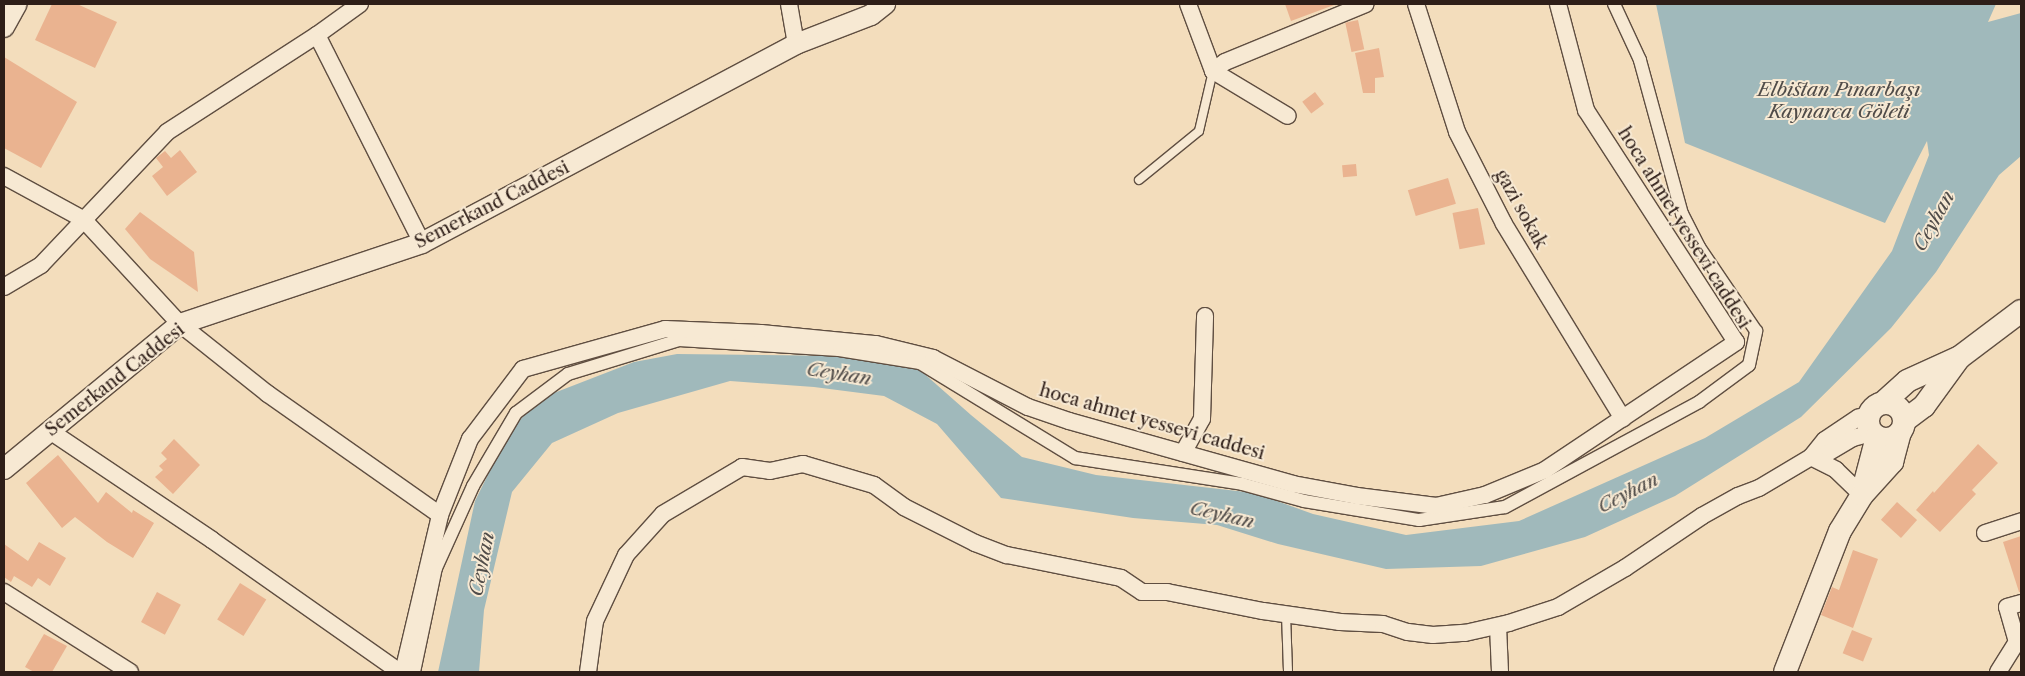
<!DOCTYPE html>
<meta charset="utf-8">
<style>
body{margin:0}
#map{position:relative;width:2025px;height:676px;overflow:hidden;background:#f3ddbc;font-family:"Libre Caslon Text",serif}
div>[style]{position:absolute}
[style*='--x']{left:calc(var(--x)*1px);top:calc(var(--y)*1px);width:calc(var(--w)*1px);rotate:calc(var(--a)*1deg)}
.water>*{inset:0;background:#a0b9bb}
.building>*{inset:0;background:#eab390;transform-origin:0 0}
.roads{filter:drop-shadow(1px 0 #5f4e41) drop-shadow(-1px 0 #5f4e41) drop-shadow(0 1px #5f4e41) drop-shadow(0 -1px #5f4e41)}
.service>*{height:8px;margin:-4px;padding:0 4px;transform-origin:4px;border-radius:4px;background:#f7e9d3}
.pedestrian>*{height:12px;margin:-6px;padding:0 6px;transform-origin:6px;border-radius:6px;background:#f7e9d3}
.minor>*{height:16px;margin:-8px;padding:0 8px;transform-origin:8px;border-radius:8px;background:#f7e9d3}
.tertiary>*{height:20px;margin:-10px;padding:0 10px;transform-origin:10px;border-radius:10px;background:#f7e9d3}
.secondary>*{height:22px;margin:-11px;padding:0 11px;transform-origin:11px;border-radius:11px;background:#f7e9d3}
.secondary>.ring{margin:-11px;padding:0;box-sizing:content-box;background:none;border:22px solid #f7e9d3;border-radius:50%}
span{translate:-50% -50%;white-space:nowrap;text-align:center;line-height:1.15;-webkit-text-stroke:4px #f7e9d3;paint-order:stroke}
.street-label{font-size:18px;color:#2e1e18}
.water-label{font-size:19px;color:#504c49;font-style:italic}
.frame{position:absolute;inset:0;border:5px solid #2e1e18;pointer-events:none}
</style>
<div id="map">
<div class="water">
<div style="clip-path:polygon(1656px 4px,1996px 4px,1988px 22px,2021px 13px,2021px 156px,1999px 175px,1936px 272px,1891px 328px,1801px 417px,1675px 496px,1585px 537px,1481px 566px,1386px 569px,1278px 544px,1217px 525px,1133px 518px,1001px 498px,937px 424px,884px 396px,814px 387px,730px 381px,618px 413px,552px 443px,512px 492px,484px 610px,479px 672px,438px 672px,475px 501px,510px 430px,541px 398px,634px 362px,677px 354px,849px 356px,920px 370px,971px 415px,1022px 457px,1096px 475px,1255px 493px,1313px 514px,1406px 535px,1519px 521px,1705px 438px,1799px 382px,1892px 251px,1929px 155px,1927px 141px,1885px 223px,1685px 143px)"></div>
</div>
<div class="building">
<div style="clip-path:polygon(52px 4px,77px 4px,117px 22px,95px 68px,35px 40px)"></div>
<div style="clip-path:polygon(1285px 4px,1334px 4px,1334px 5px,1291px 21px)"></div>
<div style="left:1358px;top:20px;width:30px;height:13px;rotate:78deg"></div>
<div style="clip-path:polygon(1379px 48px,1384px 77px,1375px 78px,1375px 93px,1363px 93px,1355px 53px)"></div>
<div style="clip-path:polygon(4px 57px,77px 102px,41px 168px,4px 148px)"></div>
<div style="left:1315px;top:92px;width:15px;height:16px;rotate:53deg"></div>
<div style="clip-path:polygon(180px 150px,197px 172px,167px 196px,152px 176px,163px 167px,156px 158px,165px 151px,171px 158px)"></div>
<div style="left:1356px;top:164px;width:12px;height:14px;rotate:85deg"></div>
<div style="left:1448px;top:178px;width:27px;height:42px;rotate:73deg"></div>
<div style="left:1478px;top:208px;width:37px;height:26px;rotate:79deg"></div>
<div style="clip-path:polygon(140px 212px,194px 252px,198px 292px,150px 259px,125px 229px)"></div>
<div style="clip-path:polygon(174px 439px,200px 465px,173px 494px,155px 477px,163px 470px,159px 466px,167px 459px,161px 453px)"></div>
<div style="clip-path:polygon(1978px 444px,1998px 463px,1972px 490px,1976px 494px,1940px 532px,1916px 510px,1933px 491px,1934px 493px)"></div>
<div style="clip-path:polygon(58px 455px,98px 503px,106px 492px,132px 513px,133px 510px,154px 523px,133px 558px,107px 542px,75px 517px,62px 528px,26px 483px)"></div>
<div style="left:1897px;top:502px;width:27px;height:24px;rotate:42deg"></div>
<div style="clip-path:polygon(2021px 536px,2021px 592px,2019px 592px,2003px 542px)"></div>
<div style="clip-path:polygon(39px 542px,66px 558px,50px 586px,38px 578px,32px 587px,14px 576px,11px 582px,4px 577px,4px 544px,28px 561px)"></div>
<div style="clip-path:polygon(1853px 550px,1878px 559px,1853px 628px,1821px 615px,1832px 587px,1839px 590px)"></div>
<div style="left:240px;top:583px;width:31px;height:43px;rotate:32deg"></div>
<div style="left:157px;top:592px;width:27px;height:34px;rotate:28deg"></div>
<div style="left:1852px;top:630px;width:22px;height:25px;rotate:22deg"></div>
<div style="clip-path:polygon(44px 634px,67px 646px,52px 672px,34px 672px,25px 667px)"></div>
</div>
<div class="roads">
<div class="service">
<div style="--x:1139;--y:180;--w:77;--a:-39.2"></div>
<div style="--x:1199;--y:131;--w:62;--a:-76.9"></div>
<div style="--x:1286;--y:614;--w:58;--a:88"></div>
</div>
<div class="pedestrian">
<div style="--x:414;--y:672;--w:106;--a:-78.1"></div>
<div style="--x:436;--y:568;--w:90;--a:-65.7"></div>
<div style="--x:473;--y:486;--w:85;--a:-59.5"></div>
<div style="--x:516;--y:413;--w:65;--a:-36.9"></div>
<div style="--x:568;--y:374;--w:116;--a:-17"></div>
<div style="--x:679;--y:340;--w:160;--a:3.6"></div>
<div style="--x:839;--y:350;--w:82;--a:9.1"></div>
<div style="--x:920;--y:363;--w:182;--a:31.5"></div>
<div style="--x:1075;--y:458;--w:169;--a:8.8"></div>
<div style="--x:1242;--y:484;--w:64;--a:15.3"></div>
<div style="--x:1304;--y:501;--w:117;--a:9.4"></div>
<div style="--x:1419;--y:520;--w:87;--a:-8.6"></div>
<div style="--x:1505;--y:507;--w:221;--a:-28.4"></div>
<div style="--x:1699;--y:402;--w:62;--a:-36.5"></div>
<div style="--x:1749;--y:365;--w:35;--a:-78"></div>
<div style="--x:1756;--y:331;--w:102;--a:-124.2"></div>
<div style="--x:1699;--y:247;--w:37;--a:-117"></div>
<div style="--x:1682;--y:214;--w:160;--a:-105.3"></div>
<div style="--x:1640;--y:60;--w:62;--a:-114.9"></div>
</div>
<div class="minor">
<div style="--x:789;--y:4;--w:41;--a:80.1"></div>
<div style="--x:1188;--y:4;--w:72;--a:69.5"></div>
<div style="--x:1416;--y:4;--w:134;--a:72.2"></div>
<div style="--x:1457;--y:132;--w:103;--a:62.9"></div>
<div style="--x:1504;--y:224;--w:228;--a:58.6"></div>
<div style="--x:317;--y:35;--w:233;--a:63.2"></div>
<div style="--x:1213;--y:71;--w:15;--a:-37"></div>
<div style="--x:1225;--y:62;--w:152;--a:-22.4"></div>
<div style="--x:1213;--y:71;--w:87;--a:31"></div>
<div style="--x:4;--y:176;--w:90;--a:28.6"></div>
<div style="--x:83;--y:219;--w:143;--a:47.3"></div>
<div style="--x:180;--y:324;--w:112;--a:38.5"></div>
<div style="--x:268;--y:394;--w:210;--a:35.1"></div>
<div style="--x:4;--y:287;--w:43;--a:-30.7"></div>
<div style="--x:41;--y:265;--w:183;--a:-46.5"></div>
<div style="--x:167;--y:132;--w:179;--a:-32.9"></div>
<div style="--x:317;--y:35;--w:53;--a:-35.8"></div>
<div style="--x:50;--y:431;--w:195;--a:33.9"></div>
<div style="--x:212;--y:540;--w:230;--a:35.1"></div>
<div style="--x:1183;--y:453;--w:39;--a:-61"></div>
<div style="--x:1202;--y:419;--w:103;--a:-88.3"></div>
<div style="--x:1811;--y:457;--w:22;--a:-51"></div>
<div style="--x:1825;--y:440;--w:40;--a:-34"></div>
<div style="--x:1858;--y:418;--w:12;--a:-20"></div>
<div style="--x:1811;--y:457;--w:15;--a:-11"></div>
<div style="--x:1826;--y:454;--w:31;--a:-31"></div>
<div style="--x:1853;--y:438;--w:20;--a:-15"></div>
<div style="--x:1985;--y:533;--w:38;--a:-18"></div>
<div style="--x:4;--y:592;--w:149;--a:32.4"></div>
<div style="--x:1498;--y:626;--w:46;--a:87.5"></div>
<div style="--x:2017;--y:642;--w:36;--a:-106"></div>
<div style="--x:2007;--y:607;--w:15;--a:-16"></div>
<div style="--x:403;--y:672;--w:161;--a:-76.7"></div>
<div style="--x:440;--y:515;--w:82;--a:-68.5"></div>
<div style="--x:470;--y:439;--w:88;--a:-52.9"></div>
<div style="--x:523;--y:369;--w:148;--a:-15.7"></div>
<div style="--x:665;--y:329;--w:96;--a:2.4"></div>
<div style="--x:761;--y:333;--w:116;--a:5.5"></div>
<div style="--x:876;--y:344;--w:59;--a:13.8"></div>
<div style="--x:933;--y:358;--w:107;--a:27.3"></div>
<div style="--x:1028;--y:407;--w:43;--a:18.9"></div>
<div style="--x:1069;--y:421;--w:233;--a:15.7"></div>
<div style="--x:1293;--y:484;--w:65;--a:10.6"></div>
<div style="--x:1357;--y:496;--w:80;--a:7.2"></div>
<div style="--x:1436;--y:506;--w:50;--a:-12.7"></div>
<div style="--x:1485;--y:495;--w:65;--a:-22.6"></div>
<div style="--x:1545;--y:470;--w:230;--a:-33.8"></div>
<div style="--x:1736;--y:342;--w:276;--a:-122.9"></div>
<div style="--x:1586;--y:110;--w:110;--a:-104.8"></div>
<div style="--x:588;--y:672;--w:51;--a:-82.2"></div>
<div style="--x:595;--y:621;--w:73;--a:-64.8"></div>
<div style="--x:626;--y:555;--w:55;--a:-47.9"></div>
<div style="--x:663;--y:514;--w:92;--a:-30.7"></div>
<div style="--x:742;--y:467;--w:28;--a:8"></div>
<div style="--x:770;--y:471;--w:34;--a:-12"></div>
<div style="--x:803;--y:464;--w:74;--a:16.5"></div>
<div style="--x:874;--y:485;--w:37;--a:36"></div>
<div style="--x:904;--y:507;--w:80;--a:26.9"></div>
<div style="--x:975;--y:543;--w:34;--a:21"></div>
<div style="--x:1007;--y:555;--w:116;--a:11.4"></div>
<div style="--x:1121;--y:578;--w:25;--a:34"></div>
<div style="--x:1142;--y:592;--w:25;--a:0"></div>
<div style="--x:1167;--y:592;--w:98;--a:11.2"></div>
<div style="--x:1263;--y:611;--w:78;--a:8.1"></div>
<div style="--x:1340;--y:622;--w:43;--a:2.7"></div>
<div style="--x:1383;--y:624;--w:26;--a:18"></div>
<div style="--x:1408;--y:632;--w:25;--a:7"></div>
<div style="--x:1433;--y:635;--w:32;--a:-4"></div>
<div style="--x:1465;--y:633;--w:45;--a:-12.8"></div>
<div style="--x:1509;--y:623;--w:52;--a:-18.1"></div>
<div style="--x:1558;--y:607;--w:78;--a:-30.2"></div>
<div style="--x:1625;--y:568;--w:93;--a:-34"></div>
<div style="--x:1702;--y:516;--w:41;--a:-29.1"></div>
<div style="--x:1738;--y:496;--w:22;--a:-21"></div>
<div style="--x:1759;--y:488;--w:61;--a:-30.8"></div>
<div style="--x:1811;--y:457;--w:28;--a:27"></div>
<div style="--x:1836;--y:470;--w:36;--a:44"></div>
<div style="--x:1998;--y:672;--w:36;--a:-58"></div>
<div style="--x:2017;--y:642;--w:4;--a:-14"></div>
</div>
<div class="tertiary">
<div style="--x:4;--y:27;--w:26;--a:-61"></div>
<div style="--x:4;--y:469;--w:228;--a:-39.5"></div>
<div style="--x:180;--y:324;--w:255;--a:-18.5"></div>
<div style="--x:422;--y:243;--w:424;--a:-28"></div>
<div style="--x:796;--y:44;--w:80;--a:-21.1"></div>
<div style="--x:871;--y:15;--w:18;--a:-38"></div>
</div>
<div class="secondary">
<div style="--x:1884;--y:402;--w:31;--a:-42"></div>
<div style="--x:1907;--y:381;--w:58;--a:-24.4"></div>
<div style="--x:1960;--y:357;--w:76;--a:-37"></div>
<div class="ring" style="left:1868px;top:403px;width:14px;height:14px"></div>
<div style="--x:1904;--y:421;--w:25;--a:-37"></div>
<div style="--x:1924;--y:406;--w:59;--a:-53.9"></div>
<div style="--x:1862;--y:494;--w:59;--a:-75.3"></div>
<div style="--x:1785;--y:672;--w:151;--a:-68.7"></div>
<div style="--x:1840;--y:531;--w:42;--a:-58.6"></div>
<div style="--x:1862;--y:495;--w:45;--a:-47.7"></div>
<div style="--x:1892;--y:462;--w:30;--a:-75"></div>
</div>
</div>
<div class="street-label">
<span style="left:492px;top:205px;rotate:-27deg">Semerkand Caddesi</span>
<span style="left:1521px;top:209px;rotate:61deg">gazi sokak</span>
<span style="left:1684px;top:228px;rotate:58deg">hoca ahmet yessevi caddesi</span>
<span style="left:115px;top:380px;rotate:-38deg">Semerkand Caddesi</span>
<span style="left:1152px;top:422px;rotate:16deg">hoca ahmet yessevi caddesi</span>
</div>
<div class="water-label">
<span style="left:1839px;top:101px">Elbistan Pınarbaşı<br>Kaynarca Göleti</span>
<span style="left:1934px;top:221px;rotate:-61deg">Ceyhan</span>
<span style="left:839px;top:374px;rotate:9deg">Ceyhan</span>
<span style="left:1628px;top:493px;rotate:-27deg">Ceyhan</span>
<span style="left:1222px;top:515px;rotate:13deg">Ceyhan</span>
<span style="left:482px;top:564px;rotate:-79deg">Ceyhan</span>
</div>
<div class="frame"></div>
</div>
